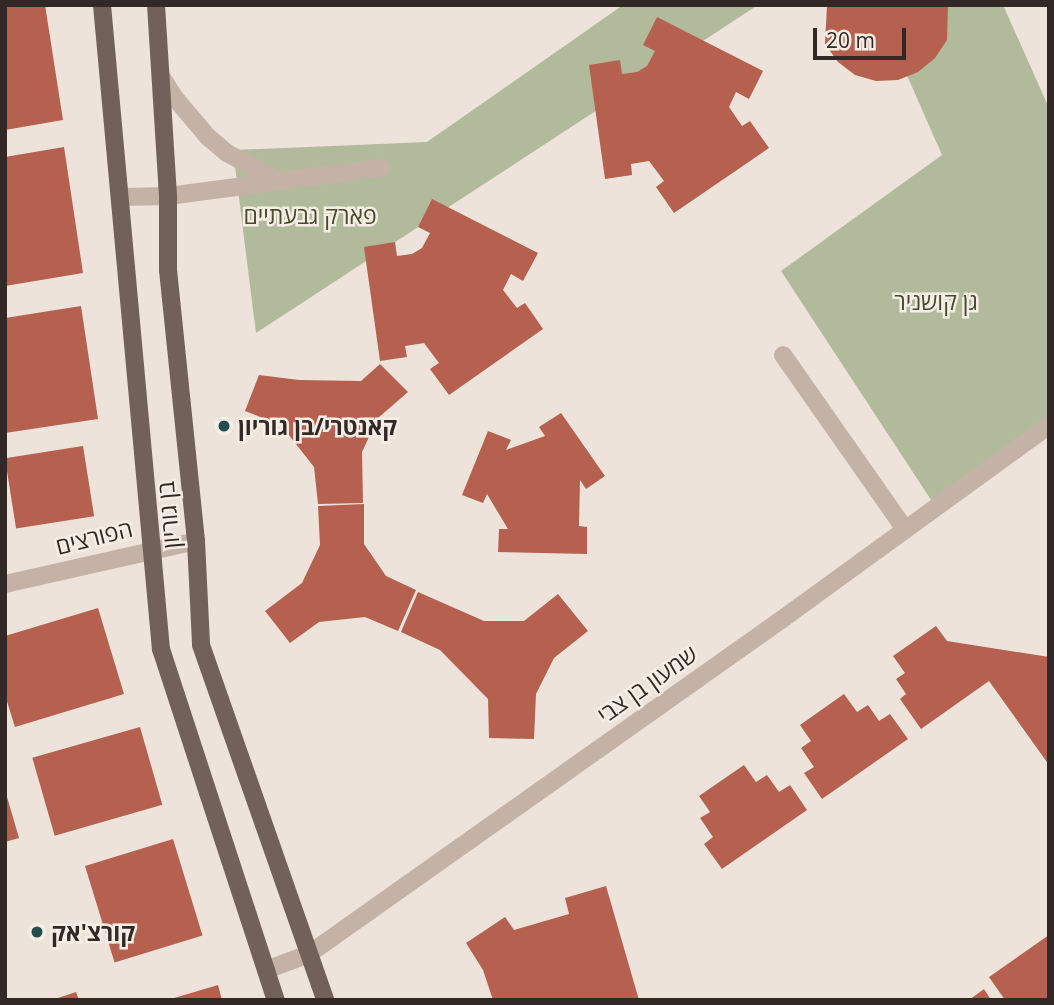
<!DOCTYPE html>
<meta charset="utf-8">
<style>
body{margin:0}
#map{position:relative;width:1054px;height:1005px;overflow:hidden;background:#eee3da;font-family:"Open Sans","Noto Sans Hebrew",sans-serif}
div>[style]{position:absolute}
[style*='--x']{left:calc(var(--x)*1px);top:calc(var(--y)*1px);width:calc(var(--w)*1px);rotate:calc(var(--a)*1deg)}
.green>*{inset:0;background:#b2ba9c}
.building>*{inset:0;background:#b6604f;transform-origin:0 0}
.minor>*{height:18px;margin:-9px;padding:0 9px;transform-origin:9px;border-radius:9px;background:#c4b2a7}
.major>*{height:18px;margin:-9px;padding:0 9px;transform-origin:9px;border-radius:9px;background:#72605a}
.dots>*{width:19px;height:19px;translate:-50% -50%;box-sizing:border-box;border:4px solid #f6ede5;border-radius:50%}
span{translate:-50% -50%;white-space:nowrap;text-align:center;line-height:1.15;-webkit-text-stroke:5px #f6ede5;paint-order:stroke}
.park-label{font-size:23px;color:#444d2e}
.poi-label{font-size:23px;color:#322927;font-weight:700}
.left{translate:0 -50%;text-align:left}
.street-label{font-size:23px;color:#322927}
.frame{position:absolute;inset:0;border:7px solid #322927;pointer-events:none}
.scale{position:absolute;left:813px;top:28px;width:93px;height:32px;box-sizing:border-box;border:4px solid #322927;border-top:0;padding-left:9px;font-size:21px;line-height:24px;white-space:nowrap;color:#322927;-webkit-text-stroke:5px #f6ede5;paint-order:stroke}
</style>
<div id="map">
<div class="green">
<div style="clip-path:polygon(623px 5px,758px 5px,256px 333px,233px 150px,427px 142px)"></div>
<div style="clip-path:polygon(876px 5px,1003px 5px,1049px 108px,1049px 425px,935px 506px,781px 271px,942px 155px)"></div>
</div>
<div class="building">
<div style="clip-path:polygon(14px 5px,45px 5px,63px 120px,5px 130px,5px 7px)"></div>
<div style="clip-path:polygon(827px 5px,948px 5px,947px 40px,935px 58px,918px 72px,898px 80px,876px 81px,855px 75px,838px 62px,825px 44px)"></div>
<div style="clip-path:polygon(657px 17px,763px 71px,749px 99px,736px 92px,729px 107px,742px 126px,750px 121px,769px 148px,674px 213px,656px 187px,664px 181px,649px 161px,631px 164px,632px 175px,605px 179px,589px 65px,620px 60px,622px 74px,637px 72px,647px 66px,655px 51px,643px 45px)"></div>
<div style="clip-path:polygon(64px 147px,83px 273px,5px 286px,5px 157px)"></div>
<div style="clip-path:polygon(432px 199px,538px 253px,523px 281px,511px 274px,503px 290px,517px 308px,525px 303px,543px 329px,449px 395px,430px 369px,439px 363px,424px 343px,405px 346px,407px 357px,380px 361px,364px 247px,395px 242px,397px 256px,412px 254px,422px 248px,430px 233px,418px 227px)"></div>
<div style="clip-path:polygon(81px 306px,98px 419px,5px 433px,5px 318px)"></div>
<div style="clip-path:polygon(380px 364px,408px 392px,378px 418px,362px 452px,363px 503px,318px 504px,314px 467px,281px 425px,245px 411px,259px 375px,299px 380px,361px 381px)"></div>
<div style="clip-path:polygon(561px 413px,605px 476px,586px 489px,580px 480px,579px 526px,587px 527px,587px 554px,498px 552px,499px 529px,508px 529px,487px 494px,483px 503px,462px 495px,488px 431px,511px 440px,506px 450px,545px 436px,539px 427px)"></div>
<div style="left:83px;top:446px;width:71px;height:79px;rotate:81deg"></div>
<div style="clip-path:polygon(364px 504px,364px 544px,386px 576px,416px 590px,398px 631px,365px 617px,319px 622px,290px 643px,265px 611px,302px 583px,320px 545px,318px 506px)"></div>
<div style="clip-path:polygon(418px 592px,484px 621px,524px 621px,558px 594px,588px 631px,554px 658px,536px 694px,534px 739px,489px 738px,488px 699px,440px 650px,401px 632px)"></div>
<div style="clip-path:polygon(98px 608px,124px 694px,15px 727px,5px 695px,5px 636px)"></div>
<div style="clip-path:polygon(936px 626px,947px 641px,1049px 657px,1049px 765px,989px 681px,921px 729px,900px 699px,906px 694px,896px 679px,905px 673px,893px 656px)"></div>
<div style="clip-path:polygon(844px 694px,857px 712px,868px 705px,879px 721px,890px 714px,908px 739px,822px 799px,804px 773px,814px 767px,801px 748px,811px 741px,800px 725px)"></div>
<div style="left:140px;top:727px;width:81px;height:112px;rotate:74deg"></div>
<div style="clip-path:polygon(744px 765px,756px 782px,767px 775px,779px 792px,790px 785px,807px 810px,722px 869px,704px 844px,713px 837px,700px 818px,710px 812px,699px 796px)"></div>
<div style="clip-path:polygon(5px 790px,19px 838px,5px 842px)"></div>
<div style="left:173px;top:839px;width:101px;height:92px;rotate:73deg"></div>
<div style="clip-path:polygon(606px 886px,639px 1000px,493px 1000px,483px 970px,466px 943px,505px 917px,514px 930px,569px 914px,565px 898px)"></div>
<div style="clip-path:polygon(1049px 935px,1049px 1000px,1005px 1000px,989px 977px)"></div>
<div style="clip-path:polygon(218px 985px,222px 1000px,171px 1000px,171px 999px)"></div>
<div style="clip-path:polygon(984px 989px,991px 1000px,969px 1000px)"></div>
<div style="clip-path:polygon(76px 992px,79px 1000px,55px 1000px,55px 999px)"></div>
</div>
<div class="minor">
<div style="--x:161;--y:76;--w:26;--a:58"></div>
<div style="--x:175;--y:98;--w:51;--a:49.8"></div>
<div style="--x:208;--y:137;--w:25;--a:40"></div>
<div style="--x:227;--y:153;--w:59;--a:28.3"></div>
<div style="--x:121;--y:197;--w:47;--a:-1.2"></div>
<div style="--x:168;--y:196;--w:215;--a:-7.5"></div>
<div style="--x:783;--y:355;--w:213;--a:55"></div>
<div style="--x:5;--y:584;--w:196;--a:-12.7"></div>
<div style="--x:266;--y:970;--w:46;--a:-20.4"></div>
<div style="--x:309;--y:954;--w:578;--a:-35.28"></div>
<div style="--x:781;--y:620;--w:331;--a:-36"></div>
</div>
<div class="major">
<div style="--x:102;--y:5;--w:647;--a:84.77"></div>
<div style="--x:161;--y:649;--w:369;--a:71.9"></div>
<div style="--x:156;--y:5;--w:191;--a:86.4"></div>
<div style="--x:168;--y:196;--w:74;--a:90"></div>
<div style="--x:168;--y:270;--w:272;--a:84.1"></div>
<div style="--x:196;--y:541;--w:104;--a:87.2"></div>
<div style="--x:201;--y:645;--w:376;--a:70.7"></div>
</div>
<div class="dots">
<div style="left:224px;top:426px;background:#224e4d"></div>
<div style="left:37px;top:932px;background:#224e4d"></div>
</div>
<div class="park-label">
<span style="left:310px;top:215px">פארק גבעתיים</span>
<span style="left:936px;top:301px">גן קושניר</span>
</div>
<div class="poi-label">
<span class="left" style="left:238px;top:426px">קאנטרי/בן גוריון</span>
<span class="left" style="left:51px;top:932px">קורצ'אק</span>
</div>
<div class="street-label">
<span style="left:168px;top:515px;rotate:-95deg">בן גוריון</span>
<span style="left:94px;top:537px;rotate:-14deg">הפורצים</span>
<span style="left:647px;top:684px;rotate:-35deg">שמעון בן צבי</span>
</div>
<div class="frame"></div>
<div class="scale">20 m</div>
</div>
